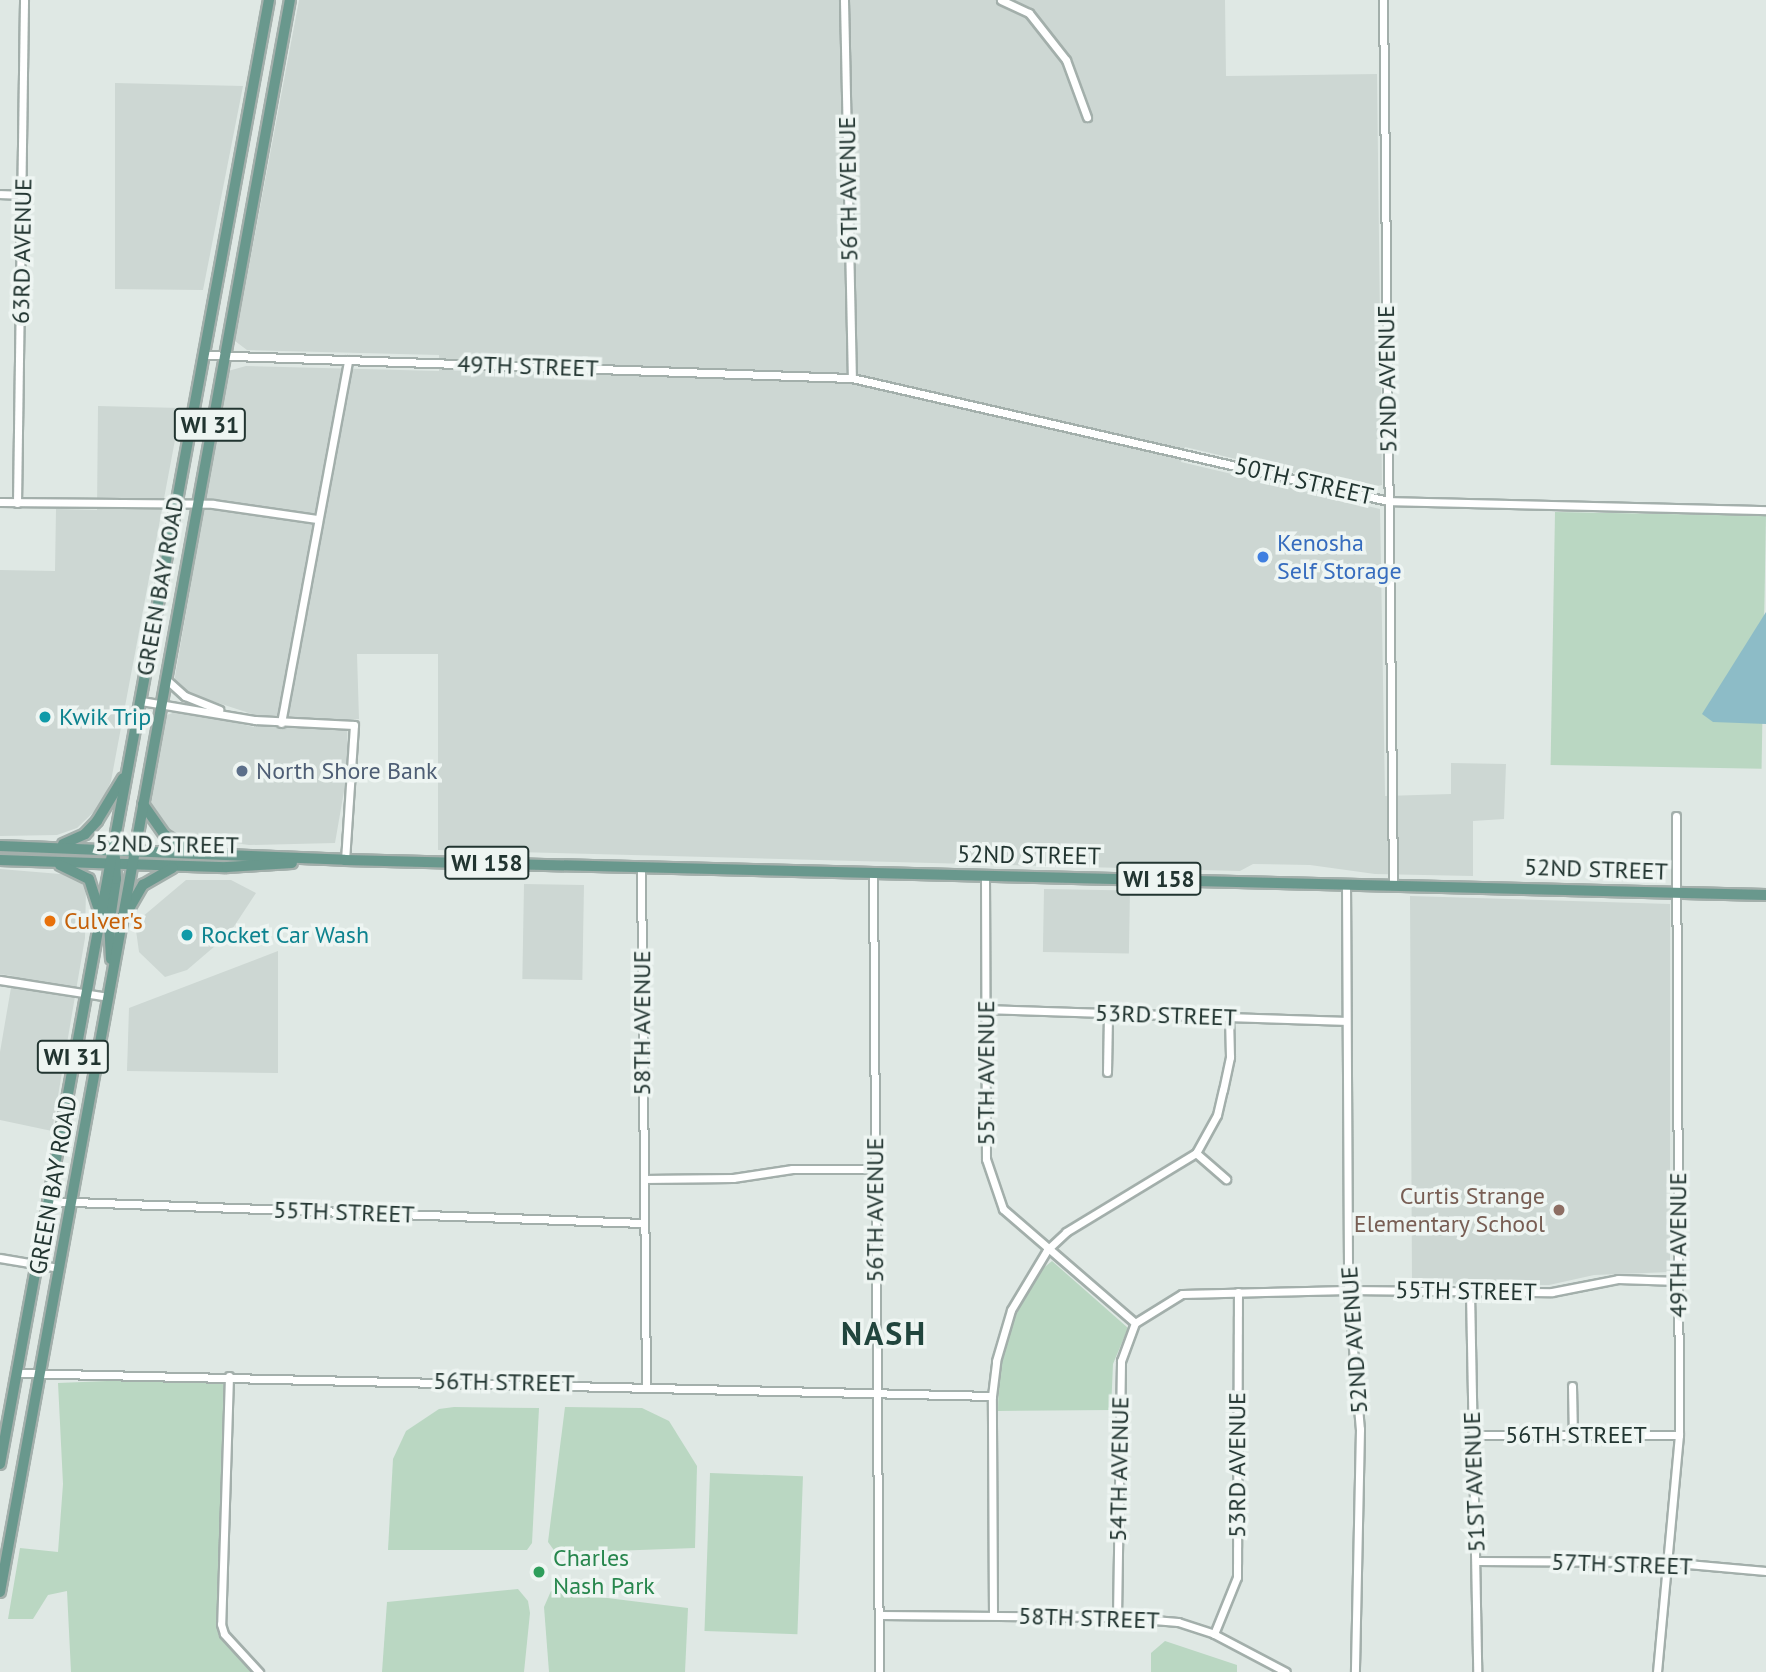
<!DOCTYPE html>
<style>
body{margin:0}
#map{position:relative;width:1766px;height:1672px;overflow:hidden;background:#dfe8e4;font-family:"PT Sans",sans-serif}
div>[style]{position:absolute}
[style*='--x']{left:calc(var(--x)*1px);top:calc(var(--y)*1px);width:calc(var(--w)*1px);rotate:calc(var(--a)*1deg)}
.built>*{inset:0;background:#cdd7d3;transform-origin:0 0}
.green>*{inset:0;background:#bad7c2;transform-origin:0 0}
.water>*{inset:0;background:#8dbcc7}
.roads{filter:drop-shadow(2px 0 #a3afab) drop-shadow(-2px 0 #a3afab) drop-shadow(0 2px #a3afab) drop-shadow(0 -2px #a3afab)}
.street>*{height:7px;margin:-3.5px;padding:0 3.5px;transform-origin:3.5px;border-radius:3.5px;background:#fff}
.primary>*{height:10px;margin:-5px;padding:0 5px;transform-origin:5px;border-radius:5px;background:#69988d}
.dots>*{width:19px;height:19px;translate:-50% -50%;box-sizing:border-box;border:4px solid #eef5f2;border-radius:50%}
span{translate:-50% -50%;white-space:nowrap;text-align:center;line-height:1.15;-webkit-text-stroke:7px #eef5f2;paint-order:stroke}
.shield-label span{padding:2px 5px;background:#eef5f2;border:2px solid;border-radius:5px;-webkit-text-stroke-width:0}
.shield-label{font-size:23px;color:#223531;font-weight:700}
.street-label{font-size:24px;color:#223531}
.shop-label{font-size:24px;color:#366cbe}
.left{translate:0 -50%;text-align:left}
.culture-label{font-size:24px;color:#0d838f}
.service-label{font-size:24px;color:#4e5e75}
.food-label{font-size:24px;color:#c56008}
.education-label{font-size:24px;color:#785e54}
.right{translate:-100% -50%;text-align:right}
.leisure-label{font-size:24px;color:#27864d}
.district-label{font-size:32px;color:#21453d;font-weight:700;letter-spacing:2px}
</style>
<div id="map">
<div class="built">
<div style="clip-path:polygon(299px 0,1225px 0,1226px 76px,1377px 74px,1382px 485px,1364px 489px,1185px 447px,1181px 462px,1380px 509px,1385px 796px,1451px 794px,1451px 763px,1506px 764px,1504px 819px,1473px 821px,1473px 876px,1375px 874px,1310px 865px,1253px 864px,1240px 871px,438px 850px,438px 654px,357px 654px,359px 719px,347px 720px,348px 768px,335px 843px,249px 845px,169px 834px,152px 814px,151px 806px,164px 716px,181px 710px,254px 727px,255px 715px,185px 692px,174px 682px,228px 371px,246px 366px,439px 371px,439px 355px,247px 350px,235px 341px)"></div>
<div style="clip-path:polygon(115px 83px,243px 86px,203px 290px,115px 289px)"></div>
<div style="clip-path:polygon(98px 406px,181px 408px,111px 781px,101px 805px,77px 828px,57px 835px,0 836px,0 570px,55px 571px,56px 509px,97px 510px)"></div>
<div style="clip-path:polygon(0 869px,72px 875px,86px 888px,85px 938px,52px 1131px,0 1120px,0 1052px,13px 976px,0 974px)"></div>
<div style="clip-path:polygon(186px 880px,231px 880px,256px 893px,229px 934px,187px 970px,165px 977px,139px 952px,135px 923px)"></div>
<div style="left:524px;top:884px;width:60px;height:95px;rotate:1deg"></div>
<div style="left:1044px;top:889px;width:86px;height:63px;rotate:1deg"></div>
<div style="clip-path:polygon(1410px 896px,1670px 904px,1670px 1272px,1594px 1275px,1549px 1285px,1412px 1283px)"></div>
<div style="clip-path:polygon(278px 951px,278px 1073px,127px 1071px,129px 1008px)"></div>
</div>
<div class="green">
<div style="left:1555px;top:512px;width:211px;height:253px;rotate:1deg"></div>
<div style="clip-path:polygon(1052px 1261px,1128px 1328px,1113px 1364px,1111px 1410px,998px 1411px,999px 1368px,1009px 1330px,1035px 1275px)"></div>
<div style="clip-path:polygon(229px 1376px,224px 1634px,259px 1672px,71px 1672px,67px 1591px,48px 1595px,33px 1619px,8px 1619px,20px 1548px,58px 1552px,63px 1484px,58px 1383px)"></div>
<div style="clip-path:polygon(454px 1407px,539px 1408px,532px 1543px,527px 1550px,388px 1550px,393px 1459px,406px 1431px,439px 1409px)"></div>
<div style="clip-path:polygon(565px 1407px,642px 1408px,669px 1421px,697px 1466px,695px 1548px,556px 1553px,548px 1542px)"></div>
<div style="left:710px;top:1473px;width:93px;height:158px;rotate:2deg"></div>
<div style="clip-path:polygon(518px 1589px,528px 1601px,530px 1613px,524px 1672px,382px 1672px,387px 1602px)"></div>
<div style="clip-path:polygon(551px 1591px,688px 1608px,685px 1672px,549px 1672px,544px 1607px)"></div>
<div style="clip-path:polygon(1165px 1641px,1237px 1665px,1237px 1672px,1151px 1672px,1151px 1653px)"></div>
</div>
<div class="water">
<div style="clip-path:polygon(1766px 612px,1766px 724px,1713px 722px,1702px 714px)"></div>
</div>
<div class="roads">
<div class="street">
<div style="--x:844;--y:0;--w:378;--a:88.8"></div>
<div style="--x:1001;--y:0;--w:31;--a:25"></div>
<div style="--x:1029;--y:13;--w:60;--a:51.8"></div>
<div style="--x:1066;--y:60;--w:61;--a:69.8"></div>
<div style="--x:1383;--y:0;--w:884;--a:89.35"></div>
<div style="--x:0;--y:194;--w:23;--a:2"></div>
<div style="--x:205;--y:355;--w:647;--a:2.04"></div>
<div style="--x:852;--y:378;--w:550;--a:12.92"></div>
<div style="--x:1388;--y:501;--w:378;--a:1.4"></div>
<div style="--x:0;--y:502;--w:213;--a:0.5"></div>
<div style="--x:213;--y:504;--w:105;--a:8.2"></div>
<div style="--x:17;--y:503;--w:503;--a:-89.2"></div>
<div style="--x:167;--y:680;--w:24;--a:42"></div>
<div style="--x:185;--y:696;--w:37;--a:22"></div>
<div style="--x:141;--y:701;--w:116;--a:9.5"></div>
<div style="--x:255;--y:720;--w:99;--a:2.9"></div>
<div style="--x:354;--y:725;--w:135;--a:93.8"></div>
<div style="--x:281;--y:723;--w:369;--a:-79.5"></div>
<div style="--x:641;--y:867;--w:518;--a:89.45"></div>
<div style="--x:873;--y:873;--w:799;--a:89.57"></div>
<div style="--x:985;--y:876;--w:283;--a:89.8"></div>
<div style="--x:986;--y:1159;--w:53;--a:71.2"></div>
<div style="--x:1003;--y:1209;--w:174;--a:40.8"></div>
<div style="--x:1346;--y:883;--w:407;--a:89.7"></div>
<div style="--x:1348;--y:1290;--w:140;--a:85.1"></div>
<div style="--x:1360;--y:1429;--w:243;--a:91.2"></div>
<div style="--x:0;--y:980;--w:109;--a:8.9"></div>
<div style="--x:987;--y:1009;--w:358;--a:1.9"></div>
<div style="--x:1107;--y:1072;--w:58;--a:-89"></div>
<div style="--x:1196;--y:1153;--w:43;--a:-61.1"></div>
<div style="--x:1217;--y:1115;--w:26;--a:-77"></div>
<div style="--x:1223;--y:1090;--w:34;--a:-78"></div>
<div style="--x:1230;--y:1057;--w:40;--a:-91.4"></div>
<div style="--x:1196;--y:1153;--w:40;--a:41"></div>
<div style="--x:644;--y:1179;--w:89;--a:-0.6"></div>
<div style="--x:733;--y:1178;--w:60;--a:-8.7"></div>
<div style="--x:792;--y:1169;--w:83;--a:0"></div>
<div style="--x:46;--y:1201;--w:597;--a:2.11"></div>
<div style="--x:0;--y:1258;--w:60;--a:9.6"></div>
<div style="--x:1470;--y:1292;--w:380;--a:88.9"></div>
<div style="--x:1135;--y:1323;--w:55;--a:-31.7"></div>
<div style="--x:1182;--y:1294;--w:166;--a:-1.4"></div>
<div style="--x:1348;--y:1290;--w:204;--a:0.6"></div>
<div style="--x:1552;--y:1292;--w:67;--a:-11.1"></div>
<div style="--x:1618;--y:1279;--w:60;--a:1.9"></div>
<div style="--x:16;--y:1373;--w:976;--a:1.35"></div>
<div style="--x:229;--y:1376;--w:248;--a:91.8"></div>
<div style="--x:221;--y:1624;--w:10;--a:73"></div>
<div style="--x:224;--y:1634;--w:52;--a:47.4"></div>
<div style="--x:1572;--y:1386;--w:50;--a:88.9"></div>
<div style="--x:1472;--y:1435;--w:207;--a:0"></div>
<div style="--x:1477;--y:1561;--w:188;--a:0.3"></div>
<div style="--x:1665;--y:1562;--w:101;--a:5.1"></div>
<div style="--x:880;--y:1615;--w:237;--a:0.5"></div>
<div style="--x:1117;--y:1617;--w:61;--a:4.7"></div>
<div style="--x:1178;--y:1622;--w:38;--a:18"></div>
<div style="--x:1214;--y:1634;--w:81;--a:27.8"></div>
<div style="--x:993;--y:1615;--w:219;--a:-90.3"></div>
<div style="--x:992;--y:1396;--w:35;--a:-83"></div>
<div style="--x:996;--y:1361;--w:53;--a:-73.6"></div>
<div style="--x:1011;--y:1310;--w:70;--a:-59"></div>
<div style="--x:1047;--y:1250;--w:26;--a:-43"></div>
<div style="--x:1066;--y:1232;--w:152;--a:-31.3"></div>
<div style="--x:1117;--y:1617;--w:256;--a:-89.1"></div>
<div style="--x:1121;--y:1361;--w:40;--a:-69.8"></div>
<div style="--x:1214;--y:1634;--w:61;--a:-68"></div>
<div style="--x:1237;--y:1577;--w:285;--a:-89.8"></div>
<div style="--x:1657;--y:1672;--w:238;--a:-84.7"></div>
<div style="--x:1679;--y:1435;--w:619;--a:-90.28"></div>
</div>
<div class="primary">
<div style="--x:143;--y:804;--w:38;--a:55"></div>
<div style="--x:165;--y:835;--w:15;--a:32"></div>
<div style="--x:178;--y:843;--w:34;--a:8"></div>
<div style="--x:63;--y:844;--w:24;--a:-24"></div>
<div style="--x:85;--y:834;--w:18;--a:-47"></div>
<div style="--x:97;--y:821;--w:50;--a:-58.8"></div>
<div style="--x:0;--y:846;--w:345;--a:2.3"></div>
<div style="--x:345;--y:860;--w:1421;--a:1.41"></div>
<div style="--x:0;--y:860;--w:227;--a:1.8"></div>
<div style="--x:227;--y:867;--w:65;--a:-3.5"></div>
<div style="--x:60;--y:865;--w:32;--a:26"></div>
<div style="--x:89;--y:879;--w:28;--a:72"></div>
<div style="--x:126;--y:914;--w:34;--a:-60"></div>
<div style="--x:143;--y:885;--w:34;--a:-30"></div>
<div style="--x:111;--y:959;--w:33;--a:-93"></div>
<div style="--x:109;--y:926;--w:48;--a:-81.5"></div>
<div style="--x:116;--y:879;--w:22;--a:-93"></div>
<div style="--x:0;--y:1464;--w:1489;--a:-79.59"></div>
<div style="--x:0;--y:1592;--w:1618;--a:-79.68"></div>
</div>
</div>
<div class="dots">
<div style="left:1263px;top:557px;background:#3f7fe0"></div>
<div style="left:45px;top:717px;background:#0f9aa8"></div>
<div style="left:242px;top:771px;background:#5c6f8a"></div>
<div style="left:50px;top:921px;background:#e8710a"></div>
<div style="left:187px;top:935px;background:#0f9aa8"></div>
<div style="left:1559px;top:1210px;background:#8d6e63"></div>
<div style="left:539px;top:1572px;background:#2e9e5b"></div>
</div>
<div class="shield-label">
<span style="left:210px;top:425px">WI 31</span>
<span style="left:487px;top:863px">WI 158</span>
<span style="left:1159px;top:879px">WI 158</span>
<span style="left:73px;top:1057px">WI 31</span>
</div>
<div class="street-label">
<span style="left:848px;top:189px;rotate:-91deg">56TH AVENUE</span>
<span style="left:22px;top:251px;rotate:-89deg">63RD AVENUE</span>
<span style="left:528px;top:366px;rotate:2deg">49TH STREET</span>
<span style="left:1387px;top:379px;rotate:-91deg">52ND AVENUE</span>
<span style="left:1304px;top:481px;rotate:13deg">50TH STREET</span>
<span style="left:160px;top:586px;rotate:-80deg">GREEN BAY ROAD</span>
<span style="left:167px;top:844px;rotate:1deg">52ND STREET</span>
<span style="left:1029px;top:855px;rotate:1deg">52ND STREET</span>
<span style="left:1596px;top:869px;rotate:2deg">52ND STREET</span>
<span style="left:1166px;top:1015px;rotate:2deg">53RD STREET</span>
<span style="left:642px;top:1023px;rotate:-90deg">58TH AVENUE</span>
<span style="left:986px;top:1073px;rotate:-90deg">55TH AVENUE</span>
<span style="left:53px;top:1185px;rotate:-80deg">GREEN BAY ROAD</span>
<span style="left:875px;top:1210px;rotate:-90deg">56TH AVENUE</span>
<span style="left:344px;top:1212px;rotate:2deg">55TH STREET</span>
<span style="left:1678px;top:1245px;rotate:-90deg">49TH AVENUE</span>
<span style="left:1466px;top:1291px;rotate:1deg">55TH STREET</span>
<span style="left:1354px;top:1340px;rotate:-94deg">52ND AVENUE</span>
<span style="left:504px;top:1382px;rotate:1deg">56TH STREET</span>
<span style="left:1576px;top:1435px">56TH STREET</span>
<span style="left:1237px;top:1465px;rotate:-90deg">53RD AVENUE</span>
<span style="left:1119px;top:1469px;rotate:-89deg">54TH AVENUE</span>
<span style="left:1474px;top:1482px;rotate:-92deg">51ST AVENUE</span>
<span style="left:1622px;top:1564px;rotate:2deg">57TH STREET</span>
<span style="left:1089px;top:1618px;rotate:2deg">58TH STREET</span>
</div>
<div class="shop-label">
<span class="left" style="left:1277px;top:557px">Kenosha<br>Self Storage</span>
</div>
<div class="culture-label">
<span class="left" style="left:59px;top:717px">Kwik Trip</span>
<span class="left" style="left:201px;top:935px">Rocket Car Wash</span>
</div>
<div class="service-label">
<span class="left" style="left:256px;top:771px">North Shore Bank</span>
</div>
<div class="food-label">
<span class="left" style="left:64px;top:921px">Culver's</span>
</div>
<div class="education-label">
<span class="right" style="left:1545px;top:1210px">Curtis Strange<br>Elementary School</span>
</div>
<div class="leisure-label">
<span class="left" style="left:553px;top:1572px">Charles<br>Nash Park</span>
</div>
<div class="district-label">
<span style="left:884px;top:1333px">NASH</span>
</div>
</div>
